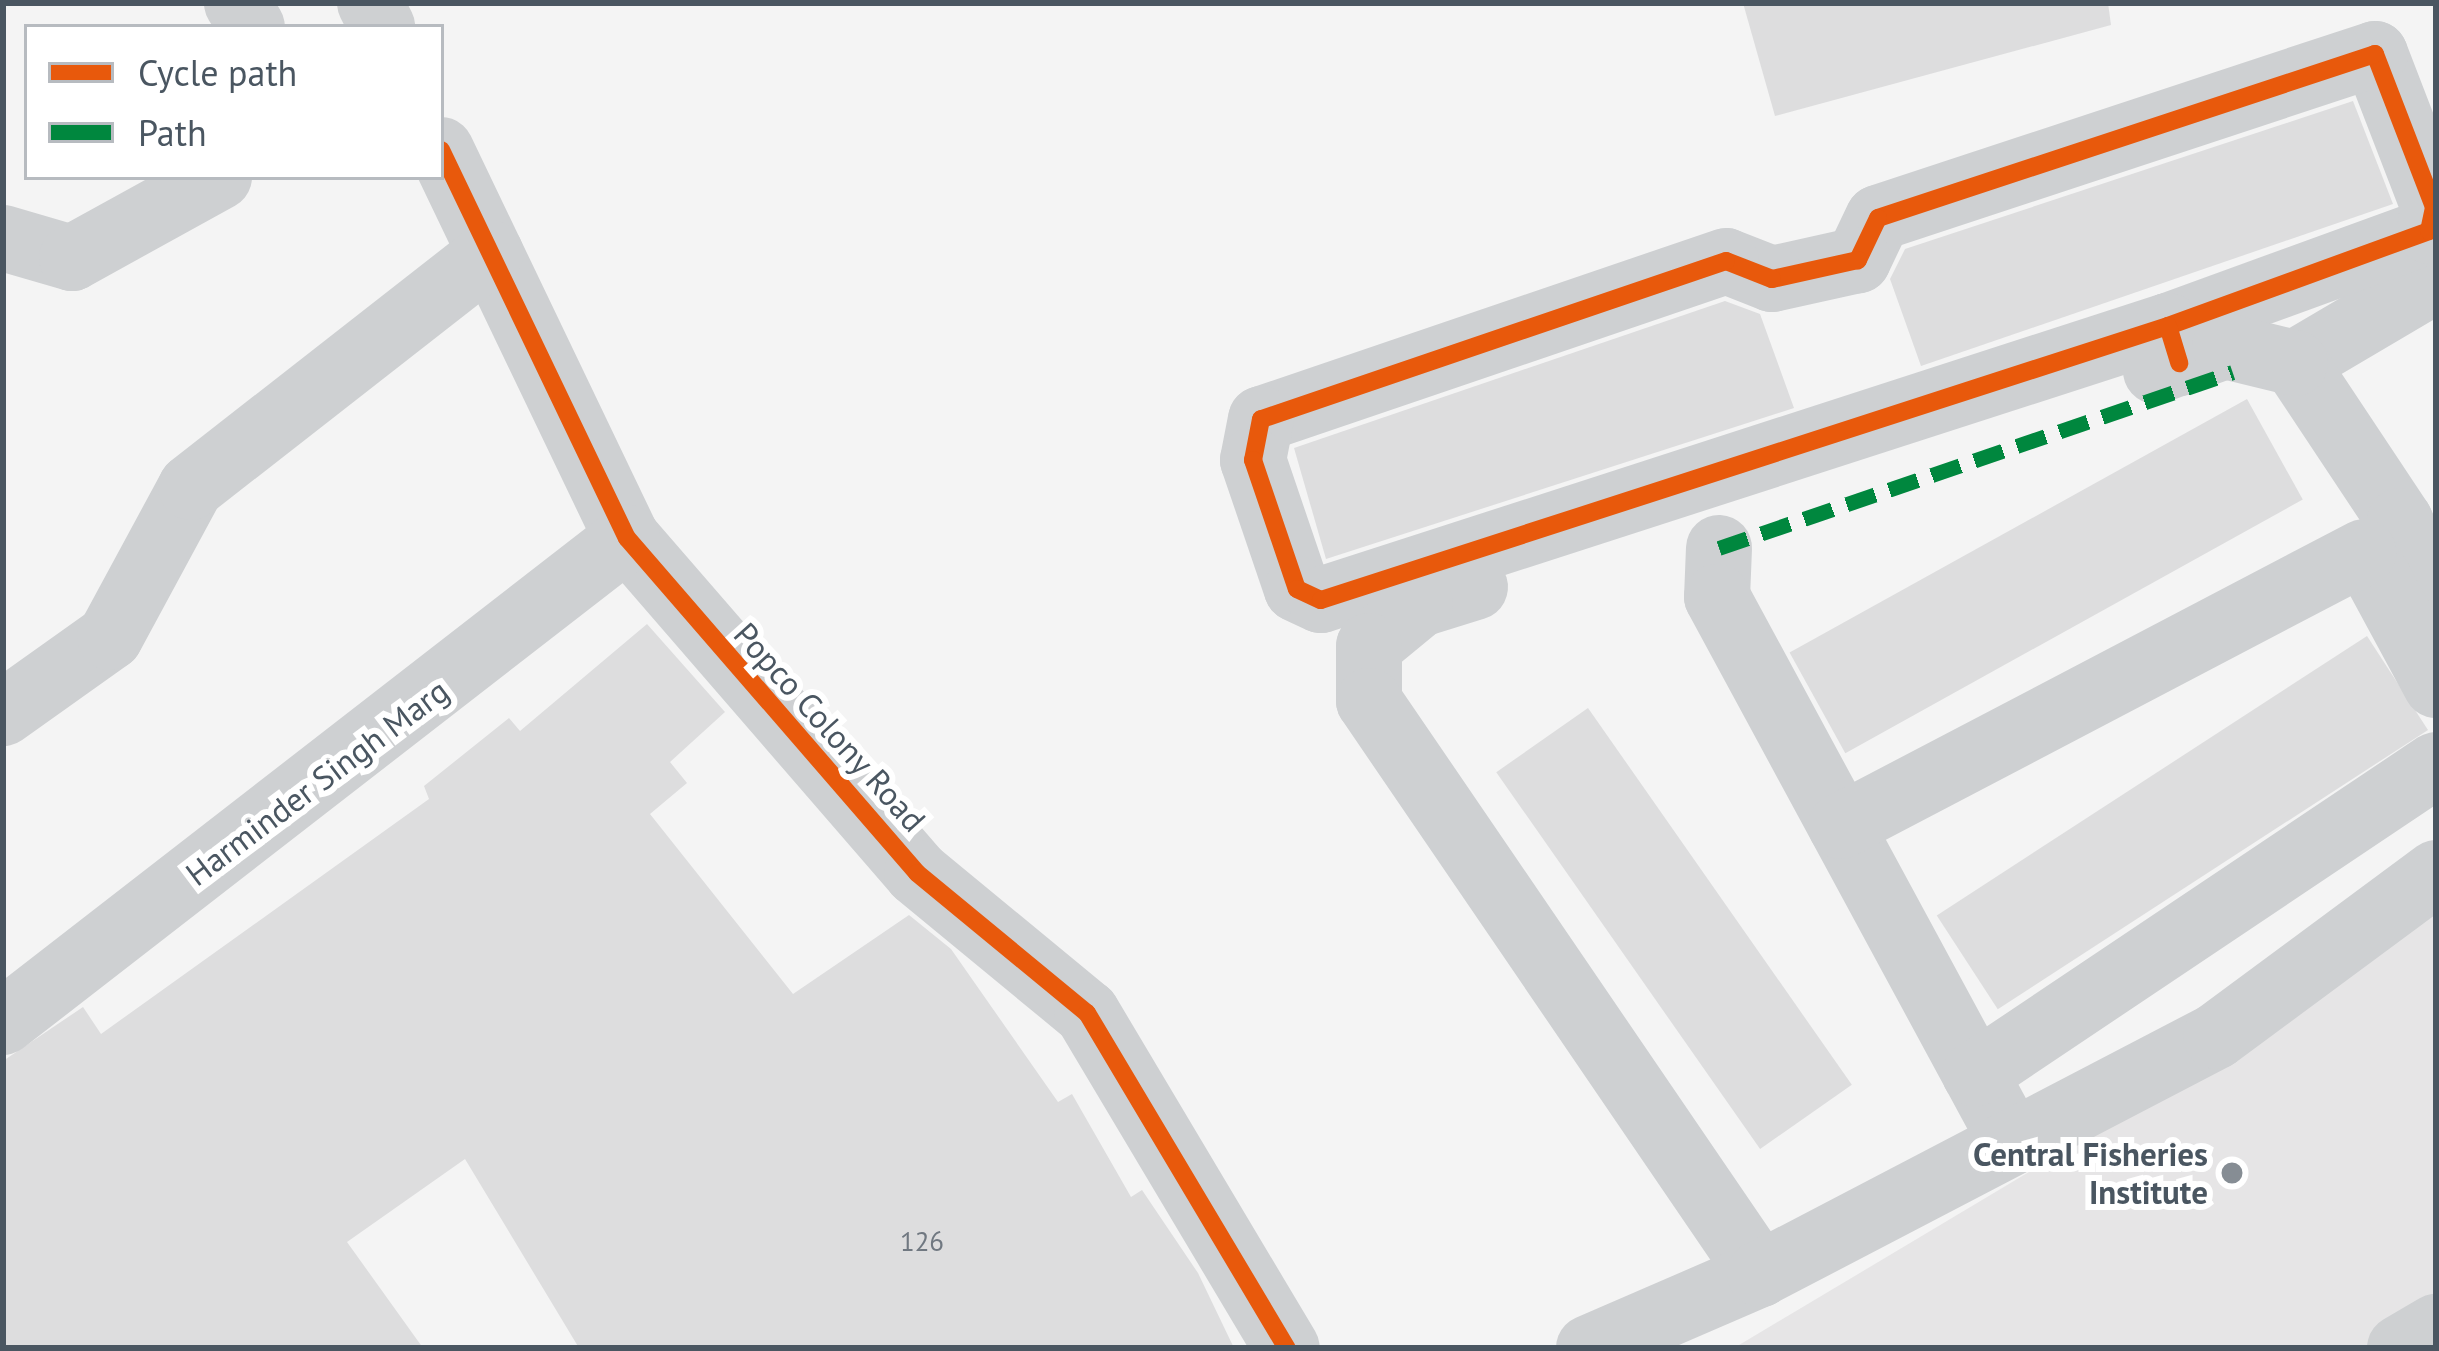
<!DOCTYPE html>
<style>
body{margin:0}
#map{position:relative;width:2439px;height:1351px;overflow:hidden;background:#f4f4f4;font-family:"PT Sans",sans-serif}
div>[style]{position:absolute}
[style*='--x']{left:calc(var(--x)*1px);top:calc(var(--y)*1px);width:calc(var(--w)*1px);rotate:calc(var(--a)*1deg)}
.education>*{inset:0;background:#e6e5e6}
.building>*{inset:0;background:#ddddde;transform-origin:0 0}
.minor>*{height:66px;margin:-33px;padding:0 33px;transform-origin:33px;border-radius:33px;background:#ced0d2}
.quiet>*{height:15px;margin-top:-7.5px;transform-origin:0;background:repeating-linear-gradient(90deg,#00873e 0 30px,transparent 0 45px)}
.cycleway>*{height:18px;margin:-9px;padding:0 9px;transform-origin:9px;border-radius:9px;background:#e8590c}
.dots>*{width:33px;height:33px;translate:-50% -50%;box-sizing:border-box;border:6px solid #fff;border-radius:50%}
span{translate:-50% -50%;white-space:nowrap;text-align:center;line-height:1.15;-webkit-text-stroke:12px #fff;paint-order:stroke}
.number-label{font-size:27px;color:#707881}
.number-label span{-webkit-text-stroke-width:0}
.street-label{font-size:33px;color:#4a5661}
.poi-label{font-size:33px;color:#4a5661;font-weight:700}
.right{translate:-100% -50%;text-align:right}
.frame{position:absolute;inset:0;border:6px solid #4a5661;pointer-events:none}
.legend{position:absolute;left:24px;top:24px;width:420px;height:156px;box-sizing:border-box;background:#fff;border:3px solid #b7bbc0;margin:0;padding:15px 21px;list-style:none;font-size:36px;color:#4a5661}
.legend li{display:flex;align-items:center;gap:24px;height:60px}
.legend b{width:60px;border:3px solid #b7bbc0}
</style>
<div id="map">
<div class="education">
<div style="clip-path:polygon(2436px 909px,2436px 1348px,1734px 1348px,2321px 998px)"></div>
</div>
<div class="building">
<div style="clip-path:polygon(1743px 3px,2108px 3px,2111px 25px,1775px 116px)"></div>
<div style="clip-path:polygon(2353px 101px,2393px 204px,1921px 366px,1890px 279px,1905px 249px)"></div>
<div style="clip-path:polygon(1725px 301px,1760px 314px,1794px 408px,1326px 559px,1294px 448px)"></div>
<div style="left:2247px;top:399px;width:115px;height:523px;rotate:61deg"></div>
<div style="clip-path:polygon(647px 624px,725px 712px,670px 762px,687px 783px,650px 814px,793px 994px,909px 915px,951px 949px,1058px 1102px,1072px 1094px,1131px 1197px,1142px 1190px,1198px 1273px,1234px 1348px,579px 1348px,465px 1159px,347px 1242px,423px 1348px,3px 1348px,3px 1061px,83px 1007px,101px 1034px,429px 799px,424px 786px,509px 718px,520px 731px)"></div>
<div style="left:2367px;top:636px;width:112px;height:513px;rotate:57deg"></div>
<div style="left:1588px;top:708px;width:460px;height:112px;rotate:55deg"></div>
</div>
<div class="minor">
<div style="--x:237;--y:3;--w:28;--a:58"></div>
<div style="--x:370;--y:3;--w:27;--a:63"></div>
<div style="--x:441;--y:150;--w:430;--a:64.4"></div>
<div style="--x:627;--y:538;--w:443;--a:49.1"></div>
<div style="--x:917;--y:873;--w:220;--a:39.5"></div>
<div style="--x:1087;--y:1013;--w:390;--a:59.2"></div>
<div style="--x:3;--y:238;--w:72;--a:16.2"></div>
<div style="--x:72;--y:258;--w:168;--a:-28.9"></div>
<div style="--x:2436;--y:280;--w:164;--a:149.5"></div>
<div style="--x:2295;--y:363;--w:190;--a:56.4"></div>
<div style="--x:2400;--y:521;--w:86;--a:65.2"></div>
<div style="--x:2168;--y:326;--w:278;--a:-20"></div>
<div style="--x:2429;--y:231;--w:25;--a:-78"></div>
<div style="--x:2434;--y:207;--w:164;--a:-111.1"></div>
<div style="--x:2375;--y:54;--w:523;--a:161.74"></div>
<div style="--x:1878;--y:218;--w:47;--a:115.5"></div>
<div style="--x:1858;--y:260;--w:88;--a:167.5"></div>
<div style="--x:1772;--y:279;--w:49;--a:-158.6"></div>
<div style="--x:1726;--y:261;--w:491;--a:161.2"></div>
<div style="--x:1261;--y:419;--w:42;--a:101"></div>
<div style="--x:1253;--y:460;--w:136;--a:71.2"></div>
<div style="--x:1297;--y:589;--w:26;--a:25"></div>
<div style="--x:1321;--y:600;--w:890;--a:-17.93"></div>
<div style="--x:2168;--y:326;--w:39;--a:73"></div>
<div style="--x:2156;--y:371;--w:73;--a:-19.9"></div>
<div style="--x:2225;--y:346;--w:72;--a:13.7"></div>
<div style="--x:1719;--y:548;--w:49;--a:92.3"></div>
<div style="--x:1717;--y:597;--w:620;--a:61.57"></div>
<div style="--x:2369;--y:561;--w:141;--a:61.6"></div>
<div style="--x:1475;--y:587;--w:58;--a:162.8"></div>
<div style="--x:1420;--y:604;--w:66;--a:140.5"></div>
<div style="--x:1369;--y:646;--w:55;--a:90"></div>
<div style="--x:1369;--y:701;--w:694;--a:55.69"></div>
<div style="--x:3;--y:713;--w:131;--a:-35.4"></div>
<div style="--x:110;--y:637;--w:170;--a:-61.6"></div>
<div style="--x:191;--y:487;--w:380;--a:-38"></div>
<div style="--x:1841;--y:826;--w:590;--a:-27.65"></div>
<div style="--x:3;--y:1022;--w:790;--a:-37.8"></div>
<div style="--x:1975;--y:1074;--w:555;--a:-33.83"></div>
<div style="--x:1589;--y:1348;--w:186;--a:-23.4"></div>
<div style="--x:1760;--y:1274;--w:514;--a:-27.56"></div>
<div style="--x:2216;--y:1036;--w:274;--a:-36.5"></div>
<div style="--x:2400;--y:1348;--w:42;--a:-30.3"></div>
</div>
<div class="quiet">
<div style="--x:1719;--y:548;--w:543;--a:-18.9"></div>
</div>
<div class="cycleway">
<div style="--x:441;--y:150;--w:430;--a:64.4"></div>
<div style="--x:627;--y:538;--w:443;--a:49.1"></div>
<div style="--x:917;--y:873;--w:220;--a:39.5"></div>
<div style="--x:1087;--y:1013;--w:390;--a:59.2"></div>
<div style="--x:2168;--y:326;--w:278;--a:-20"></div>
<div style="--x:2429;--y:231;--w:25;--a:-78"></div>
<div style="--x:2434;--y:207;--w:164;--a:-111.1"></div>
<div style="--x:2375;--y:54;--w:523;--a:161.74"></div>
<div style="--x:1878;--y:218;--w:47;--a:115.5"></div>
<div style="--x:1858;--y:260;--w:88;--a:167.5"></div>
<div style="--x:1772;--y:279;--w:49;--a:-158.6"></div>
<div style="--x:1726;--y:261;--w:491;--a:161.2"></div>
<div style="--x:1261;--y:419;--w:42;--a:101"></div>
<div style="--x:1253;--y:460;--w:136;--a:71.2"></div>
<div style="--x:1297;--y:589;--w:26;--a:25"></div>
<div style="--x:1321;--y:600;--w:890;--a:-17.93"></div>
<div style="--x:2168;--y:326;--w:39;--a:73"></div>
</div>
<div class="dots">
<div style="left:2232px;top:1173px;background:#868d94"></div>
</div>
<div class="number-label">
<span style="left:922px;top:1242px">126</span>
</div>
<div class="street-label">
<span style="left:830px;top:727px;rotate:48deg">Popco Colony Road</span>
<span style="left:317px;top:782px;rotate:-37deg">Harminder Singh Marg</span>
</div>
<div class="poi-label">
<span class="right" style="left:2208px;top:1173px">Central Fisheries<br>Institute</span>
</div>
<div class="frame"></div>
<ul class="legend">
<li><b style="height:15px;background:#e8590c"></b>Cycle path</li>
<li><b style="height:15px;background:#00873e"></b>Path</li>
</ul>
</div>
